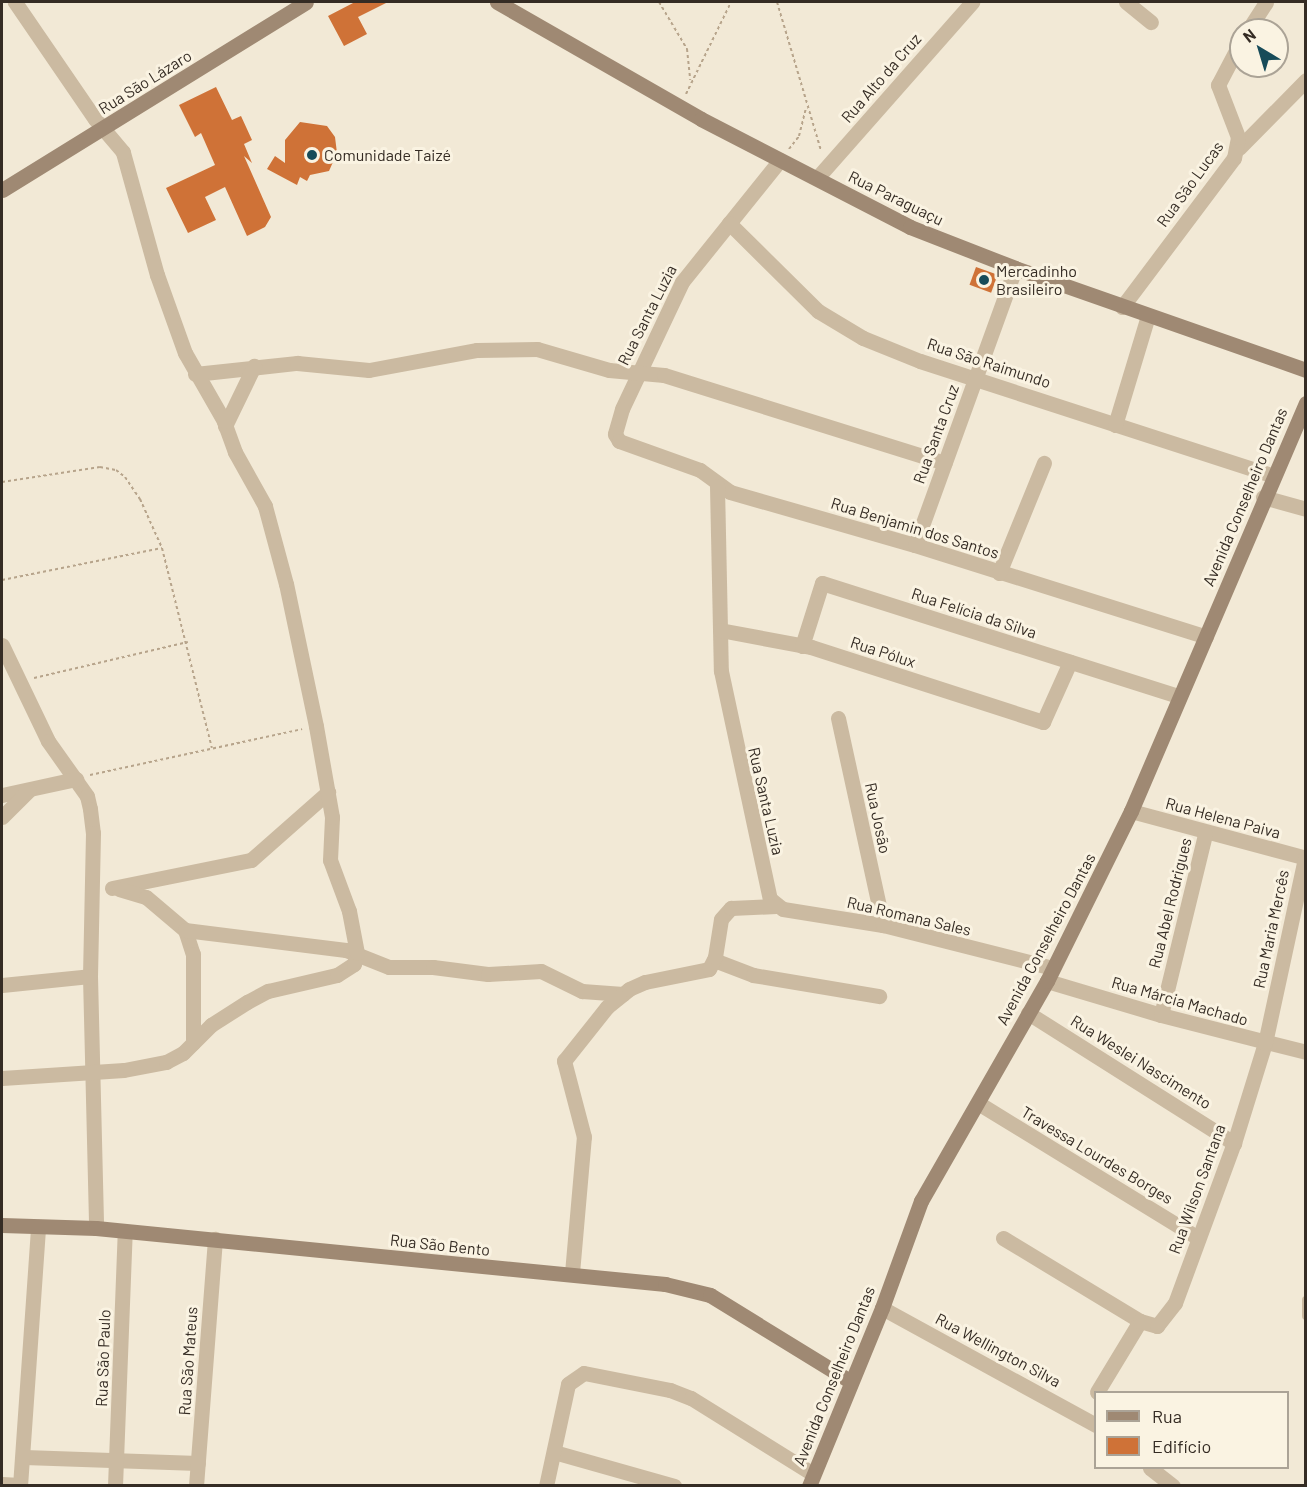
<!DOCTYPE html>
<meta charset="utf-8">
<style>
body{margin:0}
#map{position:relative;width:1307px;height:1487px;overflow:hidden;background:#f2e9d6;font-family:Barlow,sans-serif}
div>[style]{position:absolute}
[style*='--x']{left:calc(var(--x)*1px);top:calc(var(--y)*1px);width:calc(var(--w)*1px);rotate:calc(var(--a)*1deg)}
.building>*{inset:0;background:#cf7237;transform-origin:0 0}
.path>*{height:2px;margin-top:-1px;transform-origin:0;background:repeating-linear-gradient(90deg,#b7a48b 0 3px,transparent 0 6px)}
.lane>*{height:8px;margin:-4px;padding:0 4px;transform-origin:4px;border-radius:4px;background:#cbbaa1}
.street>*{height:15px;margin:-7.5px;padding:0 7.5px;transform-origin:7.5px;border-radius:7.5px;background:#cbbaa1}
.secondary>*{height:15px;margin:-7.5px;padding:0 7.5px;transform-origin:7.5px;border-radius:7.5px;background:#9f8973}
.dots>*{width:16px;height:16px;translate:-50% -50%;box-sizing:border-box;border:3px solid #faf3e2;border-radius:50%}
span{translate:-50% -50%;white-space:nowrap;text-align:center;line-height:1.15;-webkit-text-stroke:6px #faf3e2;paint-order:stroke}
.street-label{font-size:16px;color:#352c24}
.poi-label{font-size:16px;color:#352c24}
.left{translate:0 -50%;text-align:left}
.frame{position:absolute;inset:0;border:3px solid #352c24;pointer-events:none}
.legend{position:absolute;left:1094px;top:1391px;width:195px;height:78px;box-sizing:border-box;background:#faf3e2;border:2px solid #aba396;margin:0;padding:8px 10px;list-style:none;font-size:18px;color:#352c24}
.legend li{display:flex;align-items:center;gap:12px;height:30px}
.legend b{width:30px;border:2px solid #aba396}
.north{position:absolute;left:1229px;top:18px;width:60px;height:60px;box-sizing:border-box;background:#faf3e2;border:2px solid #aba396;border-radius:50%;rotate:322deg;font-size:16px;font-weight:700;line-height:24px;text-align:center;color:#352c24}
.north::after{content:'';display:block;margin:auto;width:21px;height:27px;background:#174b59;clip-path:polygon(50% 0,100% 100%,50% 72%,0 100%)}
</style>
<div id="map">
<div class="building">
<div style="clip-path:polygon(355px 2px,388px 2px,358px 17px,367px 34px,344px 46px,328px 16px)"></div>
<div style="clip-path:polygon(216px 87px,232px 120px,241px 116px,252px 140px,244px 144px,252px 163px,244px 156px,271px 217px,265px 227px,247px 236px,225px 187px,205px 197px,216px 220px,188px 233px,166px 188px,215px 165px,201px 133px,195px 137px,179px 105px)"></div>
<div style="clip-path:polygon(300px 122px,327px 126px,335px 137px,337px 153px,329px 171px,310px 175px,307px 181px,300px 177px,297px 185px,267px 169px,275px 156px,285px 163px,285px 140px)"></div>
<div style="left:976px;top:267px;width:23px;height:19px;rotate:20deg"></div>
</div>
<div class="path">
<div style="--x:659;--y:2;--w:55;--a:59.2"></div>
<div style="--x:687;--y:49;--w:31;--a:84"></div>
<div style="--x:777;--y:2;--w:155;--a:73.5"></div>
<div style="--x:686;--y:94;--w:102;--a:-63.9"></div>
<div style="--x:789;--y:149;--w:16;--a:-52"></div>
<div style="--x:799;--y:136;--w:29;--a:-76"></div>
<div style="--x:2;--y:482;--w:99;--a:-8.7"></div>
<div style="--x:100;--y:467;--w:16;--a:11"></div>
<div style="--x:116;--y:470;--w:11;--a:38"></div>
<div style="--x:125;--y:477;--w:27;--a:56"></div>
<div style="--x:140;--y:499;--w:54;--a:65.8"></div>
<div style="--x:162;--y:548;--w:206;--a:76"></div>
<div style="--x:2;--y:580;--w:163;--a:-11.3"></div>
<div style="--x:34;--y:678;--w:158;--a:-13.2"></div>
<div style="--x:90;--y:775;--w:217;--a:-12.2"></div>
</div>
<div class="lane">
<div style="--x:1306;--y:1300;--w:16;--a:90"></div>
</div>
<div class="street">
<div style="--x:1126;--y:2;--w:32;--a:39"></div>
<div style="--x:1248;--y:30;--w:33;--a:-57"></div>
<div style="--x:1239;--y:148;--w:95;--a:-45.4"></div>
<div style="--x:780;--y:160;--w:156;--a:128.8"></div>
<div style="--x:682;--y:282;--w:140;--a:115.3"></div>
<div style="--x:622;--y:409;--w:26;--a:106"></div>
<div style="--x:615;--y:434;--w:8;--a:60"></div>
<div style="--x:619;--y:441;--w:86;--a:19.7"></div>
<div style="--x:700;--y:470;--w:37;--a:36"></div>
<div style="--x:730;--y:492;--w:192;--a:16"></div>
<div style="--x:915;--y:545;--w:305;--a:17.5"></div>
<div style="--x:817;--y:178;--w:235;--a:-48.6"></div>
<div style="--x:729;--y:223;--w:125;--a:44.7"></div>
<div style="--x:818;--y:311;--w:52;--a:31"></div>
<div style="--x:863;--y:338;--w:61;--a:22"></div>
<div style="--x:920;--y:361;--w:372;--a:18"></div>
<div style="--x:1122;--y:307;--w:186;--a:-53.1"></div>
<div style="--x:1234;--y:158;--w:21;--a:-79"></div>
<div style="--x:1238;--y:137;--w:56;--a:-111"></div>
<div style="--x:1218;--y:85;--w:50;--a:-62.4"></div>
<div style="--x:195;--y:374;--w:103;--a:-6.2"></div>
<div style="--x:297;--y:363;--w:72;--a:5.6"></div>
<div style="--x:369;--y:370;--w:110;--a:-10.5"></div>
<div style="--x:477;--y:350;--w:60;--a:-1"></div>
<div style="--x:537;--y:349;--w:75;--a:16.3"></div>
<div style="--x:609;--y:370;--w:55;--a:5.2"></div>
<div style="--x:664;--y:375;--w:294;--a:17.4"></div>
<div style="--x:1115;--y:425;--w:114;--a:-73.2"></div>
<div style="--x:225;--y:426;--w:67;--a:-64.2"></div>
<div style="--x:717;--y:486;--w:185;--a:88.8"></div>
<div style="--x:721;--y:671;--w:233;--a:77.9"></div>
<div style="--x:770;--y:899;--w:16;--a:38"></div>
<div style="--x:783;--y:909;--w:101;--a:9.1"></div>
<div style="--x:883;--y:925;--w:175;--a:14.2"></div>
<div style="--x:1263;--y:497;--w:45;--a:15.6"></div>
<div style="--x:915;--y:545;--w:294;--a:-70.1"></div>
<div style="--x:999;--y:573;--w:119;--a:-67.8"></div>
<div style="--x:720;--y:630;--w:93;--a:10.6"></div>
<div style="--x:811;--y:647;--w:244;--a:17.9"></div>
<div style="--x:1043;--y:722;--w:66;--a:-65.8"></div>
<div style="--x:2;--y:645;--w:106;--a:64.4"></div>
<div style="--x:48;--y:741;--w:67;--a:54.7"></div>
<div style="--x:87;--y:796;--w:13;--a:77"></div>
<div style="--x:90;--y:809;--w:24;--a:83"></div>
<div style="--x:93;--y:833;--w:143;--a:91.2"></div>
<div style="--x:90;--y:976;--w:252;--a:88.6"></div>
<div style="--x:802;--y:646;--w:66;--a:-72.4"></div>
<div style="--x:822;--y:583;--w:374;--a:17.6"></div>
<div style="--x:838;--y:718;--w:212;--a:77.7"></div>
<div style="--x:2;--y:795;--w:76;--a:-12.2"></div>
<div style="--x:1131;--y:811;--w:181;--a:15"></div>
<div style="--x:2;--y:817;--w:38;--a:-45"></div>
<div style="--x:112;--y:888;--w:142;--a:-11.4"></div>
<div style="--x:251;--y:860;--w:103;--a:-41.4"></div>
<div style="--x:119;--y:889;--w:28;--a:17"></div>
<div style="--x:146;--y:897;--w:51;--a:40.2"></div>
<div style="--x:185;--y:930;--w:25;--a:72"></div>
<div style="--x:193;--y:954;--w:89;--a:90"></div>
<div style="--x:185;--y:930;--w:162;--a:7.1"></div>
<div style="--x:346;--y:950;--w:46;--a:21.6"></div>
<div style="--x:389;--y:967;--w:44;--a:0"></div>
<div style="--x:433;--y:967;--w:55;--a:7.3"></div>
<div style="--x:488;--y:974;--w:53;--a:-3.2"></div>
<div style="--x:541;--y:971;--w:46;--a:26"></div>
<div style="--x:582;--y:991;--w:41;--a:4.2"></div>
<div style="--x:714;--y:960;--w:42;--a:21"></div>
<div style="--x:753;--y:975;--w:128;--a:9.5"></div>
<div style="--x:1047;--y:981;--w:119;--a:16.6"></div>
<div style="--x:1161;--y:1015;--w:150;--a:14.3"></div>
<div style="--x:2;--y:985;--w:88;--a:-5.8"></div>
<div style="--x:1028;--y:1013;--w:244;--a:32.3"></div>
<div style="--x:1161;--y:1015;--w:186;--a:-76.3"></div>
<div style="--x:2;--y:1078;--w:122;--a:-3.8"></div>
<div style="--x:124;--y:1070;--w:43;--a:-10.8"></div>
<div style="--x:166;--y:1062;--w:19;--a:-28"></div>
<div style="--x:183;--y:1053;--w:40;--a:-45"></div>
<div style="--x:211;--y:1025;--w:43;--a:-32.6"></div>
<div style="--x:247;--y:1002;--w:24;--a:-28"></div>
<div style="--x:268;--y:991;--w:71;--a:-13.1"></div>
<div style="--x:337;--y:975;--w:20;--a:-33"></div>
<div style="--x:354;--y:964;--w:11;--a:-75"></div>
<div style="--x:357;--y:953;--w:43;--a:-100.8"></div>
<div style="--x:349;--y:911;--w:54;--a:-110.4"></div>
<div style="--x:330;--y:860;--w:43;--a:-87.3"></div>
<div style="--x:332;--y:817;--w:92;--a:-100"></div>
<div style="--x:316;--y:726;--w:145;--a:-101.9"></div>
<div style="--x:286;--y:584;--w:81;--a:-105.1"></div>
<div style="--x:265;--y:506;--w:62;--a:-119.1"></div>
<div style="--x:235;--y:452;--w:33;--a:-110"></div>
<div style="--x:224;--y:421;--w:78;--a:-119.8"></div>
<div style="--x:185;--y:353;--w:83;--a:-109.7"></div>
<div style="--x:157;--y:275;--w:128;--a:-105.5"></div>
<div style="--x:123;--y:152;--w:43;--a:-130.3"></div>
<div style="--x:95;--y:119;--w:142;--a:-124.4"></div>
<div style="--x:978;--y:1103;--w:257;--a:31.5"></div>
<div style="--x:1003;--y:1238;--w:160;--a:31.2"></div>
<div style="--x:1140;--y:1321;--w:83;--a:121.2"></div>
<div style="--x:572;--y:1273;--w:137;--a:-85"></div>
<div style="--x:584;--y:1137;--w:79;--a:-104.7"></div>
<div style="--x:564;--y:1061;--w:69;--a:-51.5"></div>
<div style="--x:607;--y:1007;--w:28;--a:-39"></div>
<div style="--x:629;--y:989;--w:17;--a:-24"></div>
<div style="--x:645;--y:982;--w:65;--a:-11.5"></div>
<div style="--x:709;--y:969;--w:13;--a:-63"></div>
<div style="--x:715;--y:957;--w:38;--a:-81"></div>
<div style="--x:721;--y:919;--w:15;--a:-48"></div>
<div style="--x:731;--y:908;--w:45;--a:-2.5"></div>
<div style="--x:882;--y:1308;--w:244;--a:28.7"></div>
<div style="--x:1140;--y:1321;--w:18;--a:16"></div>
<div style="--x:1157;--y:1326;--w:29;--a:-52"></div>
<div style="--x:1175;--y:1303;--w:171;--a:-69.8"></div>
<div style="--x:1234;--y:1143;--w:105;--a:-72.8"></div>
<div style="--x:1265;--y:1043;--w:189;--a:-77.8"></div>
<div style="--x:554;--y:1452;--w:125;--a:15.8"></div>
<div style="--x:24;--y:1457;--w:174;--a:2"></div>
<div style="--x:1150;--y:1468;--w:29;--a:38"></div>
<div style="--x:2;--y:1484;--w:18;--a:3"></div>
<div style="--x:20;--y:1486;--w:260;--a:-86"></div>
<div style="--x:115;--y:1486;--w:255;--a:-87.8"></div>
<div style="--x:196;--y:1486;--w:248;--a:-85.6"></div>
<div style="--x:546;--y:1486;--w:104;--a:-77.8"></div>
<div style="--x:568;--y:1384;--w:19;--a:-35"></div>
<div style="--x:584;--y:1373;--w:88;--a:11.2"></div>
<div style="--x:670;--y:1390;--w:22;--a:21"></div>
<div style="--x:691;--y:1398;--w:144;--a:31.9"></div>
</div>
<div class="secondary">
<div style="--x:497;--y:2;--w:235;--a:29.8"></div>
<div style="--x:701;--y:119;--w:235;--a:27.3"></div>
<div style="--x:910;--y:227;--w:113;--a:21.3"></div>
<div style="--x:1015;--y:268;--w:308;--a:19.3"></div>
<div style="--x:2;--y:190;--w:357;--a:-31.7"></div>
<div style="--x:2;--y:1225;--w:94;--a:1.8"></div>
<div style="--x:96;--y:1228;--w:572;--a:5.62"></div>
<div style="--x:665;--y:1284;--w:46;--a:13.7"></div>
<div style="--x:710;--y:1295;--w:164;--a:31.6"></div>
<div style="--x:809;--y:1486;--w:192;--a:-67.7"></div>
<div style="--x:882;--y:1308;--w:114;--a:-70"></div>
<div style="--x:921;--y:1201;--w:254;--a:-60.2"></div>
<div style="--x:1047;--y:981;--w:190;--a:-63.7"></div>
<div style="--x:1131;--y:811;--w:444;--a:-66.8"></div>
</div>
<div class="dots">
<div style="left:312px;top:155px;background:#174b59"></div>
<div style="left:984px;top:280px;background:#174b59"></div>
</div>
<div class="street-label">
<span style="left:881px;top:78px;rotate:-49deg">Rua Alto da Cruz</span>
<span style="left:145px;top:82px;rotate:-32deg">Rua São Lázaro</span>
<span style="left:1190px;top:184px;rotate:-54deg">Rua São Lucas</span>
<span style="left:896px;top:198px;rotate:26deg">Rua Paraguaçu</span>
<span style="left:647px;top:315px;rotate:-63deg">Rua Santa Luzia</span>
<span style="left:989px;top:363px;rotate:18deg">Rua São Raimundo</span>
<span style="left:936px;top:434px;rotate:-70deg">Rua Santa Cruz</span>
<span style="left:1245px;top:497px;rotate:-67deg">Avenida Conselheiro Dantas</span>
<span style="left:915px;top:528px;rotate:17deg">Rua Benjamin dos Santos</span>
<span style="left:974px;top:613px;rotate:18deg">Rua Felícia da Silva</span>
<span style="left:883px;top:652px;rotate:18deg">Rua Pólux</span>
<span style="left:766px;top:801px;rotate:77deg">Rua Santa Luzia</span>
<span style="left:878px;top:818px;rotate:78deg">Rua Josão</span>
<span style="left:1223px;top:818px;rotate:15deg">Rua Helena Paiva</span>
<span style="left:1170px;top:903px;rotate:-76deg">Rua Abel Rodrigues</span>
<span style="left:909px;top:916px;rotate:13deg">Rua Romana Sales</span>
<span style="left:1271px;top:929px;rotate:-78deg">Rua Maria Mercês</span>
<span style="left:1046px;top:939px;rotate:-62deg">Avenida Conselheiro Dantas</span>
<span style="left:1180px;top:1001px;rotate:16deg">Rua Márcia Machado</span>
<span style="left:1141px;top:1062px;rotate:32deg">Rua Weslei Nascimento</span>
<span style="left:1097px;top:1155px;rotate:31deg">Travessa Lourdes Borges</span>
<span style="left:1197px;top:1189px;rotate:-70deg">Rua Wilson Santana</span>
<span style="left:440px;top:1245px;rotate:6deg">Rua São Bento</span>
<span style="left:998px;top:1350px;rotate:28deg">Rua Wellington Silva</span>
<span style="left:103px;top:1358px;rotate:-88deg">Rua São Paulo</span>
<span style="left:188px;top:1361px;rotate:-86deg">Rua São Mateus</span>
<span style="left:834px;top:1376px;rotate:-68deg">Avenida Conselheiro Dantas</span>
</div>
<div class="poi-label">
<span class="left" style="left:324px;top:155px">Comunidade Taizé</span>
<span class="left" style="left:996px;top:280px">Mercadinho<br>Brasileiro</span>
</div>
<div class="frame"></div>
<ul class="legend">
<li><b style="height:8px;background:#9f8973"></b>Rua</li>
<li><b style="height:16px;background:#cf7237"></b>Edifício</li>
</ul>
<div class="north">N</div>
</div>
